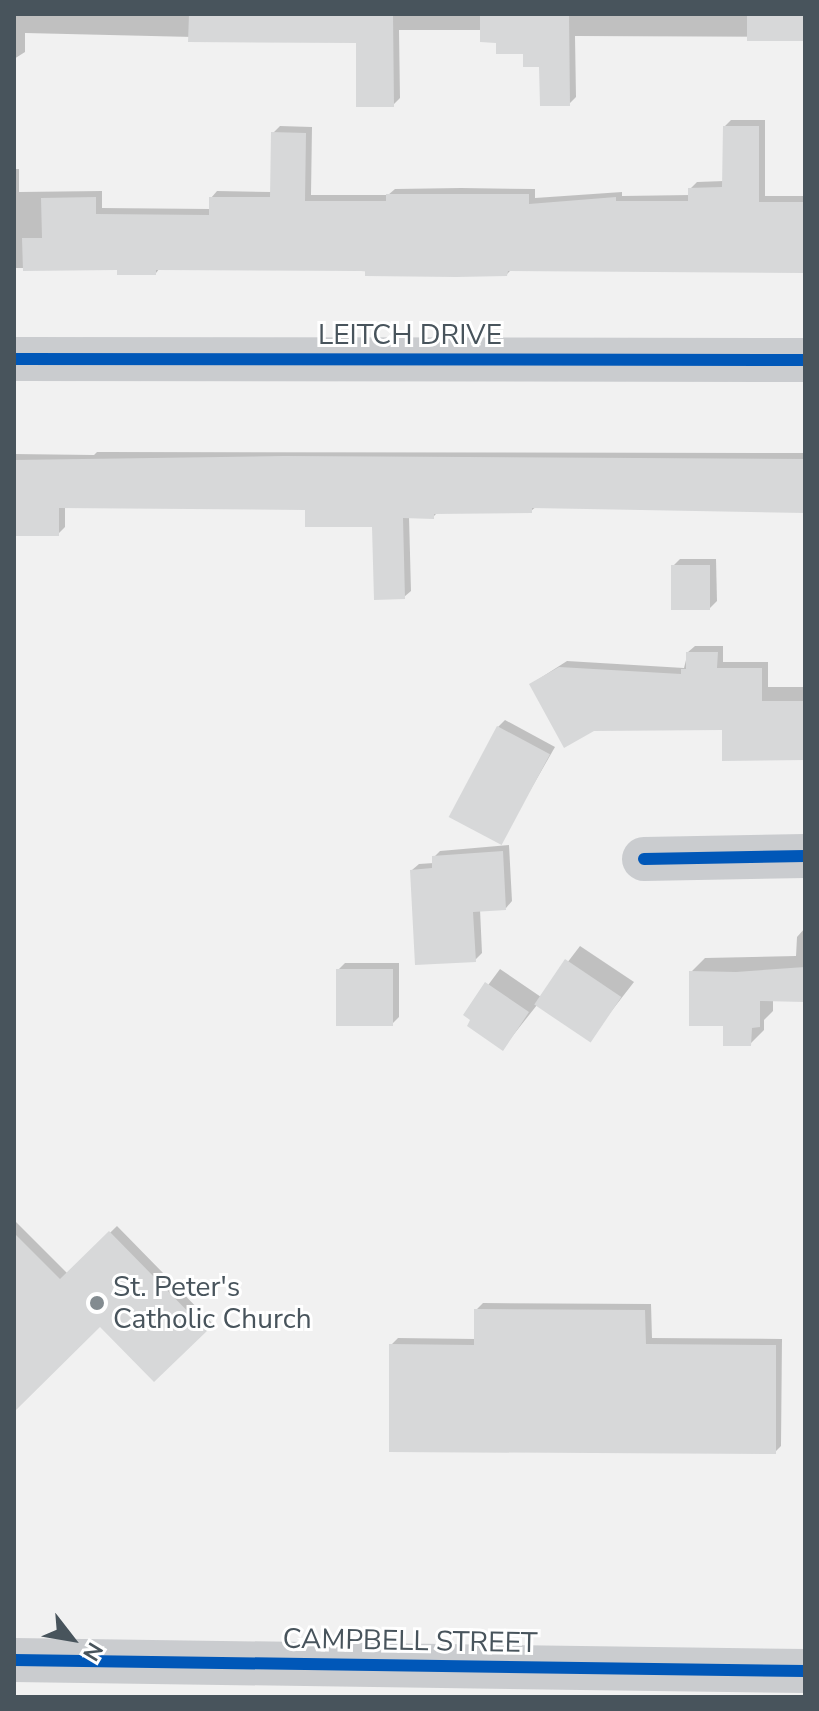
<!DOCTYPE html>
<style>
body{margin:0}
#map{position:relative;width:819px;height:1711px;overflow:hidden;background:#f1f1f1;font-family:"Nunito Sans",sans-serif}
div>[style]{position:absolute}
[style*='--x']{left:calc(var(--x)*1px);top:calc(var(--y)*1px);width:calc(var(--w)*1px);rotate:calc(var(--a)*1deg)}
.shadow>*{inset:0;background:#0003}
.building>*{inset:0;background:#d7d8d9;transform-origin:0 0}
.minor>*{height:44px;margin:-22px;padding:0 22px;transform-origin:22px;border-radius:22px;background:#cacccf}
.cycleway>*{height:12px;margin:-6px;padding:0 6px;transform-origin:6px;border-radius:6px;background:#0057b8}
.dots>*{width:22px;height:22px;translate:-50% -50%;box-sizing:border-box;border:4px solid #fff;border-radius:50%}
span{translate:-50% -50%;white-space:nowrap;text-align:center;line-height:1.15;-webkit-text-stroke:6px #fff;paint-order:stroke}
.street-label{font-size:28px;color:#48545c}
.poi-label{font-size:28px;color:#48545c}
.left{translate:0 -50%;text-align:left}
.frame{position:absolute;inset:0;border:16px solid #48545c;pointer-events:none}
.north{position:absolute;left:32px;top:1599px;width:80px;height:80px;-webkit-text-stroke:6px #fff;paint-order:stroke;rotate:121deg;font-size:22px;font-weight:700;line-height:32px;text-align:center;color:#48545c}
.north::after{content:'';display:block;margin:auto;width:28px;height:36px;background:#48545c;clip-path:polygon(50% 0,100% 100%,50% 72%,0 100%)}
</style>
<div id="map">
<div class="shadow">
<div style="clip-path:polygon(14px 14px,805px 14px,805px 37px,575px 36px,576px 97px,569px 104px,541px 65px,525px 52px,482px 30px,399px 30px,400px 98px,393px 105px,358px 41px,25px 33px,25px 52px,14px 59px,14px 102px)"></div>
<div style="clip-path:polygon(731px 120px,765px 120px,765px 196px,805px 196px,805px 270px,512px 269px,507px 274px,456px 275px,289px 268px,160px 268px,156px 273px,119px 268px,14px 268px,14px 169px,19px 169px,19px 192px,102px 191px,102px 208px,211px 209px,211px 198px,217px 191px,272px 192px,273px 133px,280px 126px,312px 127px,311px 195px,388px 195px,395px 189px,461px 188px,535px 189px,535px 198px,622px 192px,622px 196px,690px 195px,690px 189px,697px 182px,724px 181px,725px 126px)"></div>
<div style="clip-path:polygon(97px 452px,805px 453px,805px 509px,537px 506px,531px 511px,438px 512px,433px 517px,409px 516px,411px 591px,404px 597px,374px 526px,307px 508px,65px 506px,65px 527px,58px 534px,14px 534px,14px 454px,94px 455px)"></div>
<div style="clip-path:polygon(680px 559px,716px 559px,717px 601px,710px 608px,673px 566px)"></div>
<div style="clip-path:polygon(695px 646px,723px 646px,723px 662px,768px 662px,768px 687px,805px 687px,805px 758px,724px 728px,531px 684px,567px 661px,684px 668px,688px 652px)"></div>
<div style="clip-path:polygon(505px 720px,555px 747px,500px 843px,498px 727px)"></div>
<div style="clip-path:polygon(509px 845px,512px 901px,506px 908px,480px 909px,482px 953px,475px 960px,412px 870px,419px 864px,434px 863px,434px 857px,440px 851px)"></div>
<div style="clip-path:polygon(805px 928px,805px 999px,773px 999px,773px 1011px,764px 1020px,764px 1030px,750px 1044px,725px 1024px,691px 972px,705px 958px,796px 956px,797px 937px)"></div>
<div style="clip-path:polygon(580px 946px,634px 982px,589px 1040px,537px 1005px,503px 1048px,466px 1015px,500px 969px,541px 997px)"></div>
<div style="clip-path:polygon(345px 963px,399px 963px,399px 1017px,392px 1024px,338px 970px)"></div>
<div style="clip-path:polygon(14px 1220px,68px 1274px,117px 1226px,212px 1323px,154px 1379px,100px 1325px,14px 1409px)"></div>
<div style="clip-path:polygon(483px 1303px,651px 1304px,652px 1338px,782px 1339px,781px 1446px,775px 1452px,391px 1345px,398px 1338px,476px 1339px,476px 1310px)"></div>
</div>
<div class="building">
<div style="clip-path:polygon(189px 14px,393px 14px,394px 107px,356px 107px,356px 43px,188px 42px)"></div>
<div style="clip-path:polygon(480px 14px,569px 14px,570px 106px,540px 106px,539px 67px,523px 67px,523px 54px,496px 54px,496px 43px,480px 42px)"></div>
<div style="left:747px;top:14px;width:58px;height:27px"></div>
<div style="clip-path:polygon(723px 126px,759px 126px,759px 202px,804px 202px,804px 273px,508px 271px,507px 276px,456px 277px,365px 276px,365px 271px,156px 270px,156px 275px,117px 275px,117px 270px,23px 271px,22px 238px,42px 238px,41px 198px,96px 197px,96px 214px,209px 215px,209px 197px,270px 197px,271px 132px,306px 133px,305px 201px,386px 201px,386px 194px,529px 194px,529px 204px,616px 197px,616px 201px,688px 201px,688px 188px,722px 187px)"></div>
<div style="clip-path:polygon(284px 456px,805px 459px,805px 513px,532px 508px,532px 513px,434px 514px,434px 519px,403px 518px,405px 599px,374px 600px,372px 527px,305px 527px,305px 510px,59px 508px,59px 536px,14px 536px,14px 460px)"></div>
<div style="left:671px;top:565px;width:39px;height:45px"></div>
<div style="clip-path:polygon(686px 652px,718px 652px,717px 668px,762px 668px,762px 701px,805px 701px,805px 760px,722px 761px,722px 730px,594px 731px,564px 748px,529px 684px,559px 667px,681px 674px,681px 669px,686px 669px)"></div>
<div style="left:497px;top:726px;width:60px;height:103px;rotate:28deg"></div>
<div style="clip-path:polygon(503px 851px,506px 910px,473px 912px,476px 962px,415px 965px,410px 870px,432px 868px,432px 856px)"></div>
<div style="left:565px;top:959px;width:68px;height:55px;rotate:34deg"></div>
<div style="clip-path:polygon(805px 967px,805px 1002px,760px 1001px,760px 1027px,752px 1028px,751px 1046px,723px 1046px,723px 1026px,689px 1026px,689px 971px,736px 972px)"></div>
<div style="left:336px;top:969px;width:57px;height:57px"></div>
<div style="clip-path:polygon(485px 982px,529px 1012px,503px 1051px,467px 1026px,470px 1020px,463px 1015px)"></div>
<div style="clip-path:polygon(109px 1231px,207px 1331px,154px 1382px,100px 1327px,14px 1412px,14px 1233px,60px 1279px)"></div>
<div style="clip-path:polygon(474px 1309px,645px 1310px,646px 1344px,776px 1345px,776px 1454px,389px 1452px,389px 1344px,474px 1345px)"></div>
</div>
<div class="minor">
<div style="--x:14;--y:359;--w:791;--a:0.07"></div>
<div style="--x:644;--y:859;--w:161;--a:-1.1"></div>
<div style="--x:14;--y:1660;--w:791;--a:0.8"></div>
</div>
<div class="cycleway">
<div style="--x:14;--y:359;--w:791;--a:0.07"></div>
<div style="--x:644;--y:859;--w:161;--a:-1.1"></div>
<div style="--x:14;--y:1660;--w:791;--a:0.8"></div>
</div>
<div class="dots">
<div style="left:97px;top:1303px;background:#838b90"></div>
</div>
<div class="street-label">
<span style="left:410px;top:335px">LEITCH DRIVE</span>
<span style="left:410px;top:1641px;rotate:1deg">CAMPBELL STREET</span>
</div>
<div class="poi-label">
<span class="left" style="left:113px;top:1303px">St. Peter's<br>Catholic Church</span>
</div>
<div class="frame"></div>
<div class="north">N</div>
</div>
